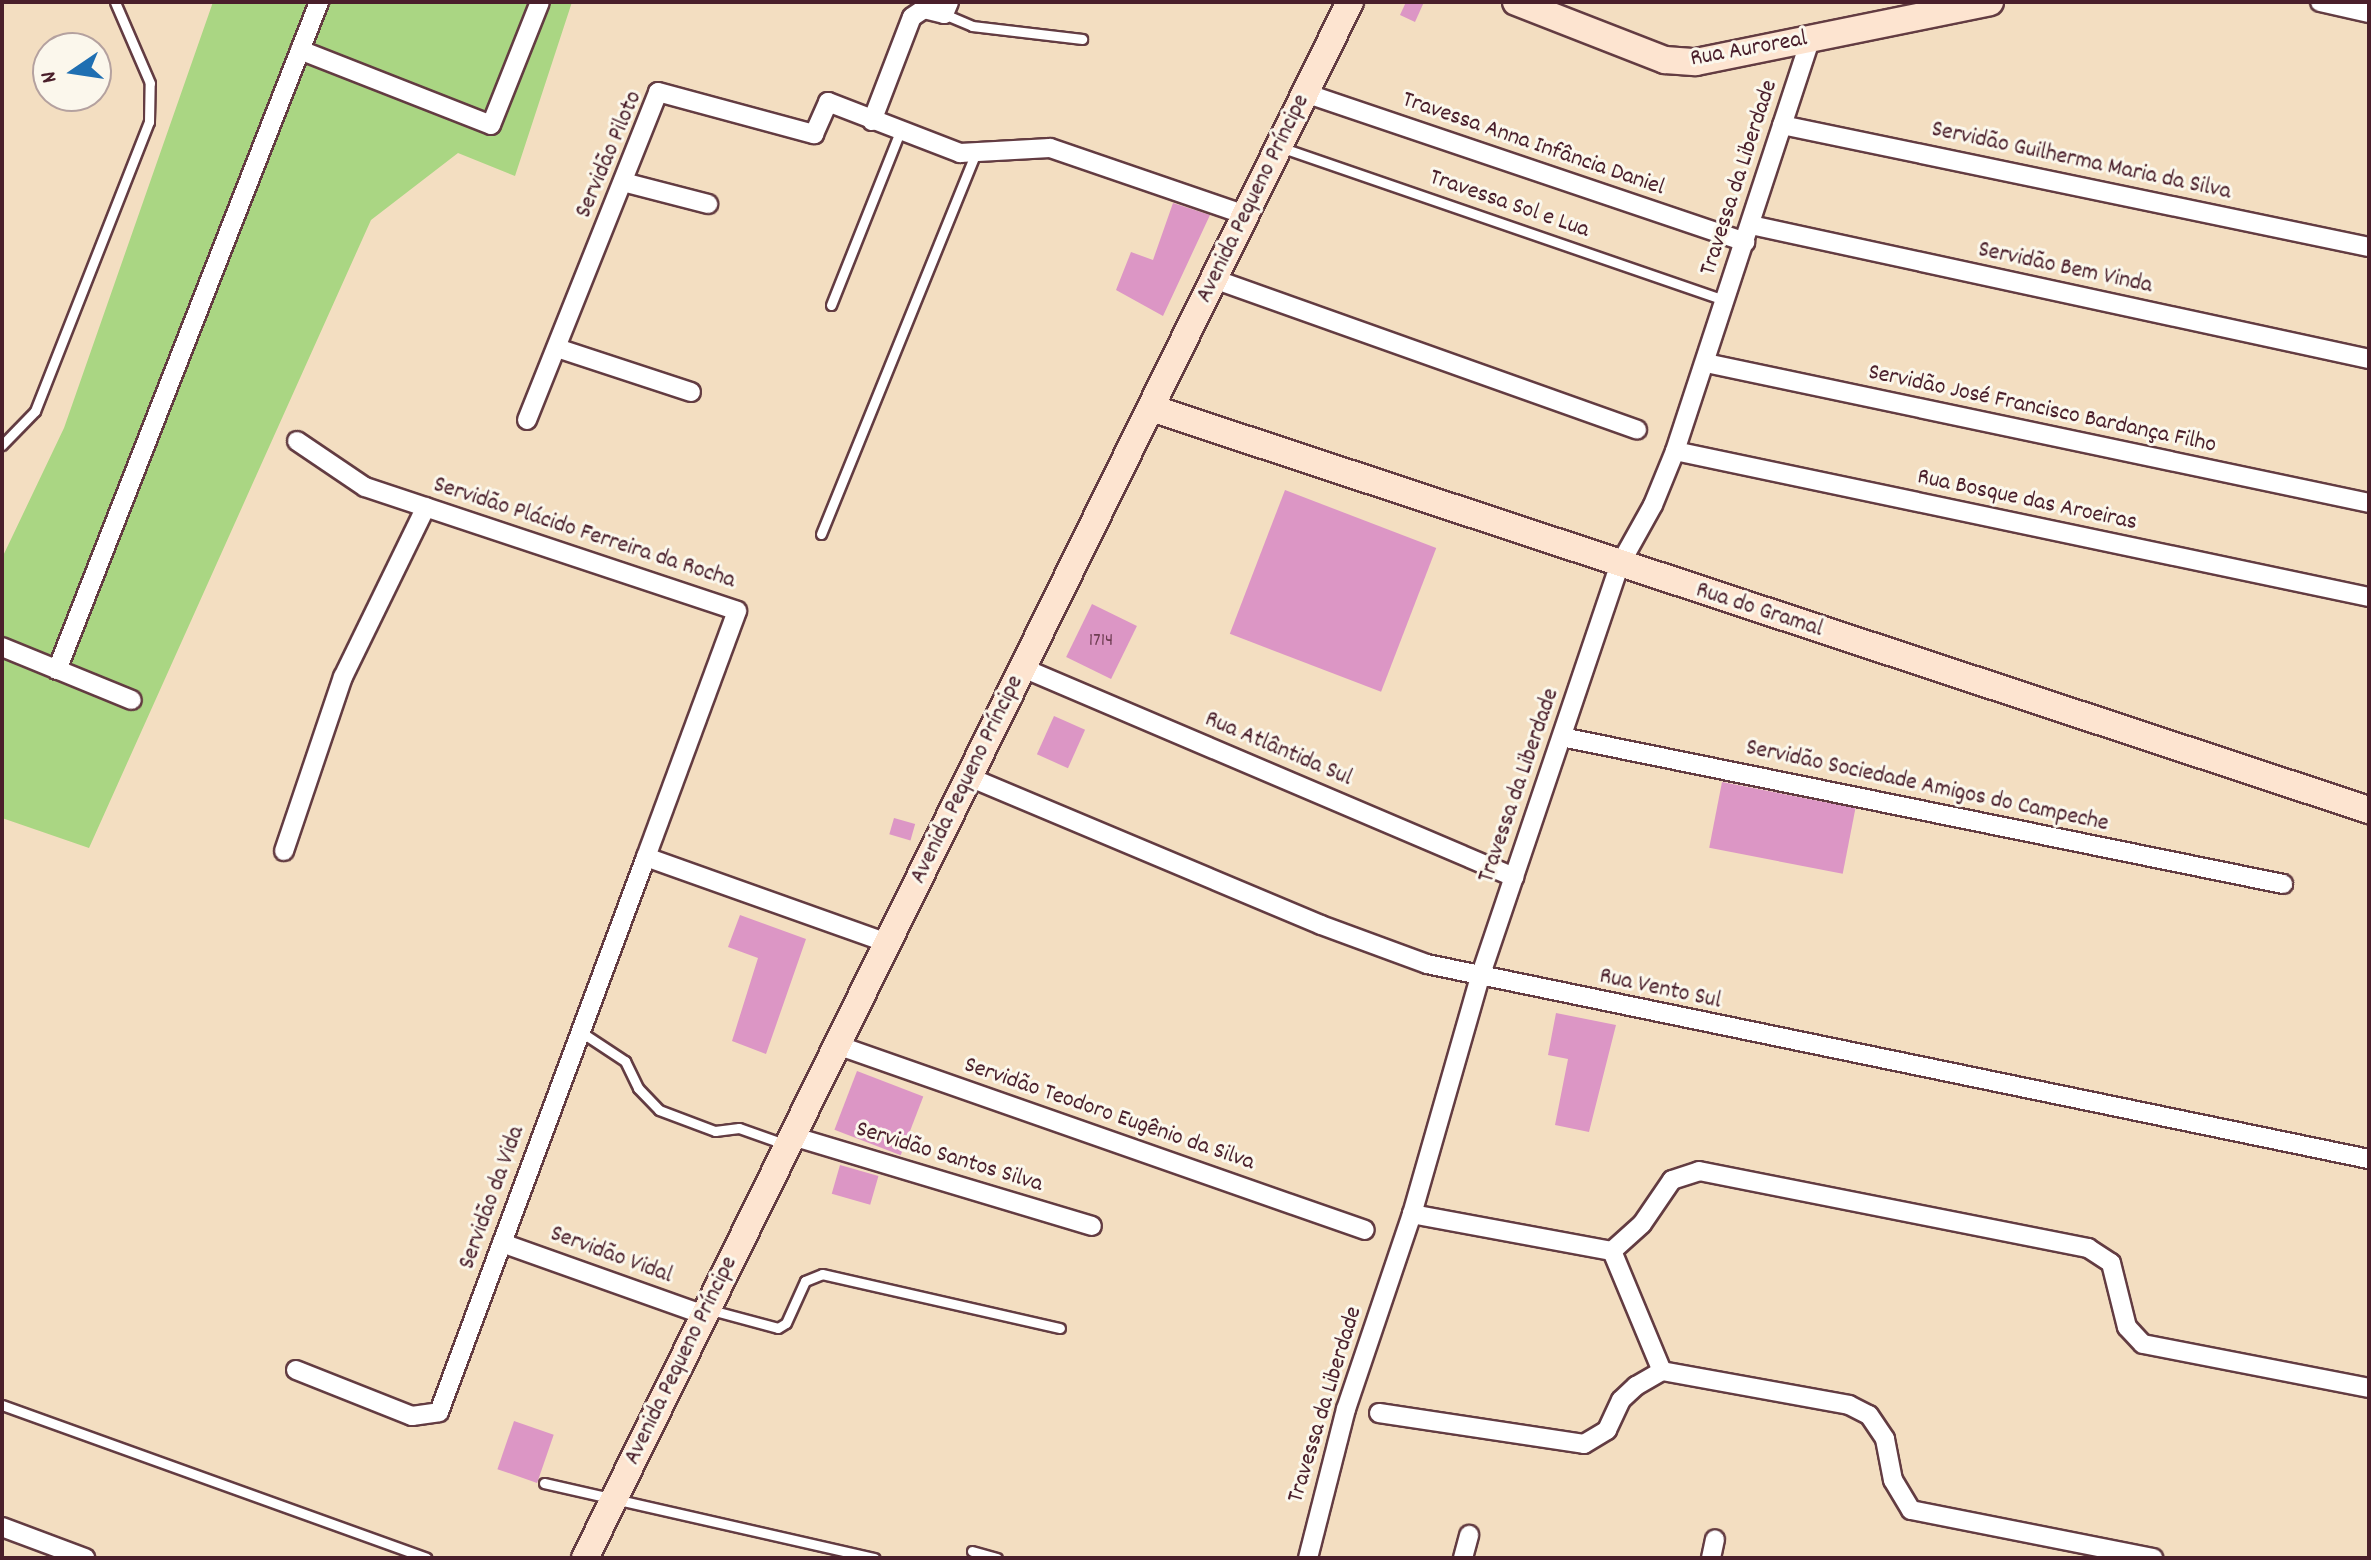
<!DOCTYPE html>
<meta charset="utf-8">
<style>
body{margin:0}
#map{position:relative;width:2371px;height:1560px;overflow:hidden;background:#f3dec1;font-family:Dekko,sans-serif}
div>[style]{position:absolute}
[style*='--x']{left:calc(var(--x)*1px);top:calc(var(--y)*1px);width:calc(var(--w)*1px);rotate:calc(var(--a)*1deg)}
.green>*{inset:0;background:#aad683}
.building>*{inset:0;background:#dc96c5;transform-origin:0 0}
.roads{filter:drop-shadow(2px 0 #633c42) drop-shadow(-2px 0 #633c42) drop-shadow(0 2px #633c42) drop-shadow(0 -2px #633c42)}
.lane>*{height:9px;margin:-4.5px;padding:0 4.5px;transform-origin:4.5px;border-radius:4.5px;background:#fff}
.street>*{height:18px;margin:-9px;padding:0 9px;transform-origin:9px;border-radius:9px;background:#fff}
.secondary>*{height:26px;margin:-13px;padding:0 13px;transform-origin:13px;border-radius:13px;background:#fde4d0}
span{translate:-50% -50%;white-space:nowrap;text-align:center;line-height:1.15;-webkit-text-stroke:6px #fbf7ec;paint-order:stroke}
.number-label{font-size:20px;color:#6e3d52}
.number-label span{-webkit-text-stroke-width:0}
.street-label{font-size:24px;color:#4a1f2b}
.frame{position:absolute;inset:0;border:4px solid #4a1f2b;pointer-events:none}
.north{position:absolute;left:32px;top:32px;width:80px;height:80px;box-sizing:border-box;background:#fbf7ec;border:2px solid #b4a19f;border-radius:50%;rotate:257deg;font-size:22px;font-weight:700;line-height:32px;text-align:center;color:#4a1f2b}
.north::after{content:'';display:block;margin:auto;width:28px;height:36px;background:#1f6fb2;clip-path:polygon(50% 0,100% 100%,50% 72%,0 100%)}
</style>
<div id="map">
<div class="green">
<div style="clip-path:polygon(213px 2px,572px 2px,515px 176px,458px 153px,371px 220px,89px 848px,2px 818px,2px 558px,64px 428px)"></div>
</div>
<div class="building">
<div style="clip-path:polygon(1406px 2px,1424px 2px,1415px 22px,1400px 15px)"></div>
<div style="clip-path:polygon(1173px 203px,1210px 215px,1163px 316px,1116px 290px,1131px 252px,1153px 260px)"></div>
<div style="left:1285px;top:490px;width:162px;height:154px;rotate:21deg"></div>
<div style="left:1092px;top:604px;width:50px;height:59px;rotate:26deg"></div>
<div style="left:1054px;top:716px;width:34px;height:42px;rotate:24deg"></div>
<div style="left:1722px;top:782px;width:136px;height:67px;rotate:11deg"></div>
<div style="left:894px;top:818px;width:22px;height:17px;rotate:16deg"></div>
<div style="clip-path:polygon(740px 915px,806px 939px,766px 1054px,732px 1041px,758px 958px,728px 947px)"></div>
<div style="clip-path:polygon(1556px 1013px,1616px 1025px,1589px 1132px,1555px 1125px,1568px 1059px,1548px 1055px)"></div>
<div style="left:857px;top:1071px;width:71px;height:63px;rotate:21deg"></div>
<div style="left:840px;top:1165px;width:40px;height:30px;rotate:16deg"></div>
<div style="left:514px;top:1421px;width:42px;height:51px;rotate:19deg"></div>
</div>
<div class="roads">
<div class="lane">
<div style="--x:944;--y:14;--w:30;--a:23"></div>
<div style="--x:972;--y:26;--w:111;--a:6.7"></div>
<div style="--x:1280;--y:147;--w:472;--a:19"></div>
<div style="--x:831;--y:305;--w:186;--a:-68.3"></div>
<div style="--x:2;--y:445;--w:47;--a:-45.9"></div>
<div style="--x:35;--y:411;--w:311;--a:-68.5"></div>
<div style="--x:149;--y:122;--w:39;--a:-89"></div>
<div style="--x:150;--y:83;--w:88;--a:-113.4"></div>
<div style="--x:821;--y:534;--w:409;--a:-67.9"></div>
<div style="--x:581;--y:1032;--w:53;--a:33.4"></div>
<div style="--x:625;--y:1061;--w:30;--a:64"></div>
<div style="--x:638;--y:1088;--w:30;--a:46"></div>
<div style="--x:659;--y:1110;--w:60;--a:20.6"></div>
<div style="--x:715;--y:1131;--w:24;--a:-7"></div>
<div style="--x:739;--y:1128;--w:48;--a:19.6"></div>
<div style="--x:711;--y:1310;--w:69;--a:15"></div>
<div style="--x:778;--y:1328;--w:9;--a:-32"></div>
<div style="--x:786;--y:1323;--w:46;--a:-65.7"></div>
<div style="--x:805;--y:1281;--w:18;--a:-22"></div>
<div style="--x:822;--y:1274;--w:244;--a:12.8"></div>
<div style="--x:2;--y:1405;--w:451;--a:19.8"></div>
<div style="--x:544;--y:1483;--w:339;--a:12.8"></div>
<div style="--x:972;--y:1551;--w:26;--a:16"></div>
</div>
<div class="street">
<div style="--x:2320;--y:2;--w:50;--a:12.7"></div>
<div style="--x:300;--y:50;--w:205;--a:21.4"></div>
<div style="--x:491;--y:125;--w:132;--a:-68.3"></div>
<div style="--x:1305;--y:93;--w:465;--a:18.7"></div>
<div style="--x:872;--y:121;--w:111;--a:-69"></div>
<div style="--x:912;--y:17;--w:14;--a:-34"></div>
<div style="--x:924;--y:9;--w:21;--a:14"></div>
<div style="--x:944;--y:14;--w:13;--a:-67"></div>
<div style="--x:1782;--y:125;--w:600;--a:11.74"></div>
<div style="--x:623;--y:182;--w:88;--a:14.5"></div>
<div style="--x:1751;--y:225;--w:632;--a:12.23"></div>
<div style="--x:1214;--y:279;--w:449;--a:19.6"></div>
<div style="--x:557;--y:348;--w:141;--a:18.2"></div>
<div style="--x:1706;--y:363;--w:678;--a:11.92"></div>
<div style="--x:527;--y:420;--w:353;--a:-68.2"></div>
<div style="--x:658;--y:92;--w:162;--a:15.1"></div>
<div style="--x:814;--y:134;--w:35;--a:-66"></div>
<div style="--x:828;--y:102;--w:142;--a:21.1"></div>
<div style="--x:960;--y:153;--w:90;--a:-3.2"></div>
<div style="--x:1050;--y:148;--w:207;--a:18.9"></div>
<div style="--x:297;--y:441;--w:82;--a:34.1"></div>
<div style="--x:365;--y:487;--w:392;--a:18.4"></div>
<div style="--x:737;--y:611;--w:262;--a:110.3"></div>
<div style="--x:646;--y:857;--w:256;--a:19.6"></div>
<div style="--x:1675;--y:451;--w:709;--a:11.88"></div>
<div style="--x:2;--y:647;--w:140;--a:22.2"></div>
<div style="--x:1023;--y:668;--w:534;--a:23.06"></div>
<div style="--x:57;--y:670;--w:718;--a:-68.58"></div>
<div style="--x:1562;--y:737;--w:736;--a:11.52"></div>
<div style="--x:969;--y:777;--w:382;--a:22.8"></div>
<div style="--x:1321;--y:925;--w:113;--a:20.2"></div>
<div style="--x:1427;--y:964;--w:962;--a:11.7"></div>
<div style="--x:284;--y:851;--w:184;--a:-71.3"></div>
<div style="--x:343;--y:677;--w:189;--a:-64"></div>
<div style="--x:837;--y:1045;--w:559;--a:19.31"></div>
<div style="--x:792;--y:1136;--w:313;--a:16.7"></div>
<div style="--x:1412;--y:1214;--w:203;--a:10.5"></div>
<div style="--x:1612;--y:1251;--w:130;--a:67.4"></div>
<div style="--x:1662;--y:1371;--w:190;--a:10.3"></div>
<div style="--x:1849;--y:1405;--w:22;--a:27"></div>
<div style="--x:1869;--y:1415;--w:29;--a:56"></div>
<div style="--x:1885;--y:1439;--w:42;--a:79"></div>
<div style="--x:1893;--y:1480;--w:35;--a:59"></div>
<div style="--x:1911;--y:1510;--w:247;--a:11.2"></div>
<div style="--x:502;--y:1243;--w:214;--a:19.6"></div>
<div style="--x:1612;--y:1251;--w:40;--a:-42"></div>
<div style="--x:1642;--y:1224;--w:53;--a:-55.7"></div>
<div style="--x:1672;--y:1180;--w:28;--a:-18"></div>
<div style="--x:1699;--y:1171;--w:397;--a:11.2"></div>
<div style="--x:2088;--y:1248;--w:27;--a:33"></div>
<div style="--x:2111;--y:1263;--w:66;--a:76"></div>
<div style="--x:2127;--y:1327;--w:23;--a:47"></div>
<div style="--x:2143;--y:1344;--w:230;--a:11"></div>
<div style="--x:296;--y:1370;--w:125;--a:21.6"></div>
<div style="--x:412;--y:1416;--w:27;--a:-8"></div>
<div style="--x:439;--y:1412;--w:592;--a:-69.55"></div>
<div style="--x:1379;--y:1413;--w:207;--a:8.6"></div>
<div style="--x:1584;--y:1444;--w:27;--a:-31"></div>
<div style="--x:1607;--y:1430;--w:33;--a:-65"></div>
<div style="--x:1621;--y:1400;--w:21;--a:-43"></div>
<div style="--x:1636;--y:1386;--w:30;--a:-30"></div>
<div style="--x:2;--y:1527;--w:89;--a:20.5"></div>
<div style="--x:1308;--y:1558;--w:154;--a:-75.7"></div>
<div style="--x:1346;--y:1409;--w:206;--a:-71.3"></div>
<div style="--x:1412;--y:1214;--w:247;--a:-74"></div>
<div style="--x:1480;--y:977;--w:434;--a:-71.3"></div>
<div style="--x:1619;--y:566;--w:70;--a:-60.9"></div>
<div style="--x:1653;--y:505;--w:58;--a:-67.8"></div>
<div style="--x:1675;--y:451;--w:433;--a:-71.8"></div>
<div style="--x:1463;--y:1558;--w:24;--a:-75"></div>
<div style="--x:1711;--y:1558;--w:19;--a:-78"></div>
</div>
<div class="secondary">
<div style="--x:1516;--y:2;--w:160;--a:21.3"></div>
<div style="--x:1665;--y:60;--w:31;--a:4"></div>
<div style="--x:1696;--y:62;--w:300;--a:-11.5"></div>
<div style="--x:1151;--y:408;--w:1283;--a:18.27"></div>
<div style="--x:585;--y:1558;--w:1734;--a:-63.82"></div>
</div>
</div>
<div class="number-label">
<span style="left:1101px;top:641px">1714</span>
</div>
<div class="street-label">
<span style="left:1749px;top:50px;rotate:-10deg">Rua Auroreal</span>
<span style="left:1533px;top:145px;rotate:19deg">Travessa Anna Infância Daniel</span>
<span style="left:610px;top:155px;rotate:-67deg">Servidão Piloto</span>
<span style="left:2081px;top:162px;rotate:12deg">Servidão Guilherma Maria da Silva</span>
<span style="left:1740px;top:178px;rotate:-72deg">Travessa da Liberdade</span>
<span style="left:1254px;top:199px;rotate:-64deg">Avenida Pequeno Príncipe</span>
<span style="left:1509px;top:205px;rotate:19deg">Travessa Sol e Lua</span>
<span style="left:2065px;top:269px;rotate:12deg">Servidão Bem Vinda</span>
<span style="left:2042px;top:410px;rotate:12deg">Servidão José Francisco Bardança Filho</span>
<span style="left:2027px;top:501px;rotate:12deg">Rua Bosque das Aroeiras</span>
<span style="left:584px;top:534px;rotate:18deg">Servidão Plácido Ferreira da Rocha</span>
<span style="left:1759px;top:611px;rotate:18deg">Rua do Gramal</span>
<span style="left:1278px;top:750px;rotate:23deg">Rua Atlântida Sul</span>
<span style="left:968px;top:780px;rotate:-64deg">Avenida Pequeno Príncipe</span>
<span style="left:1520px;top:786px;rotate:-71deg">Travessa da Liberdade</span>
<span style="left:1927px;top:787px;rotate:12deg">Servidão Sociedade Amigos do Campeche</span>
<span style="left:1660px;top:990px;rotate:12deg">Rua Vento Sul</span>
<span style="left:1109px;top:1115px;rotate:19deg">Servidão Teodoro Eugênio da Silva</span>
<span style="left:949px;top:1158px;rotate:17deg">Servidão Santos Silva</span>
<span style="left:493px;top:1198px;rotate:-70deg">Servidão da Vida</span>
<span style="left:611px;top:1256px;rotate:20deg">Servidão Vidal</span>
<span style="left:682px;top:1361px;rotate:-64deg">Avenida Pequeno Príncipe</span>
<span style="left:1326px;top:1405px;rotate:-73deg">Travessa da Liberdade</span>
</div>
<div class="frame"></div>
<div class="north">N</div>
</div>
